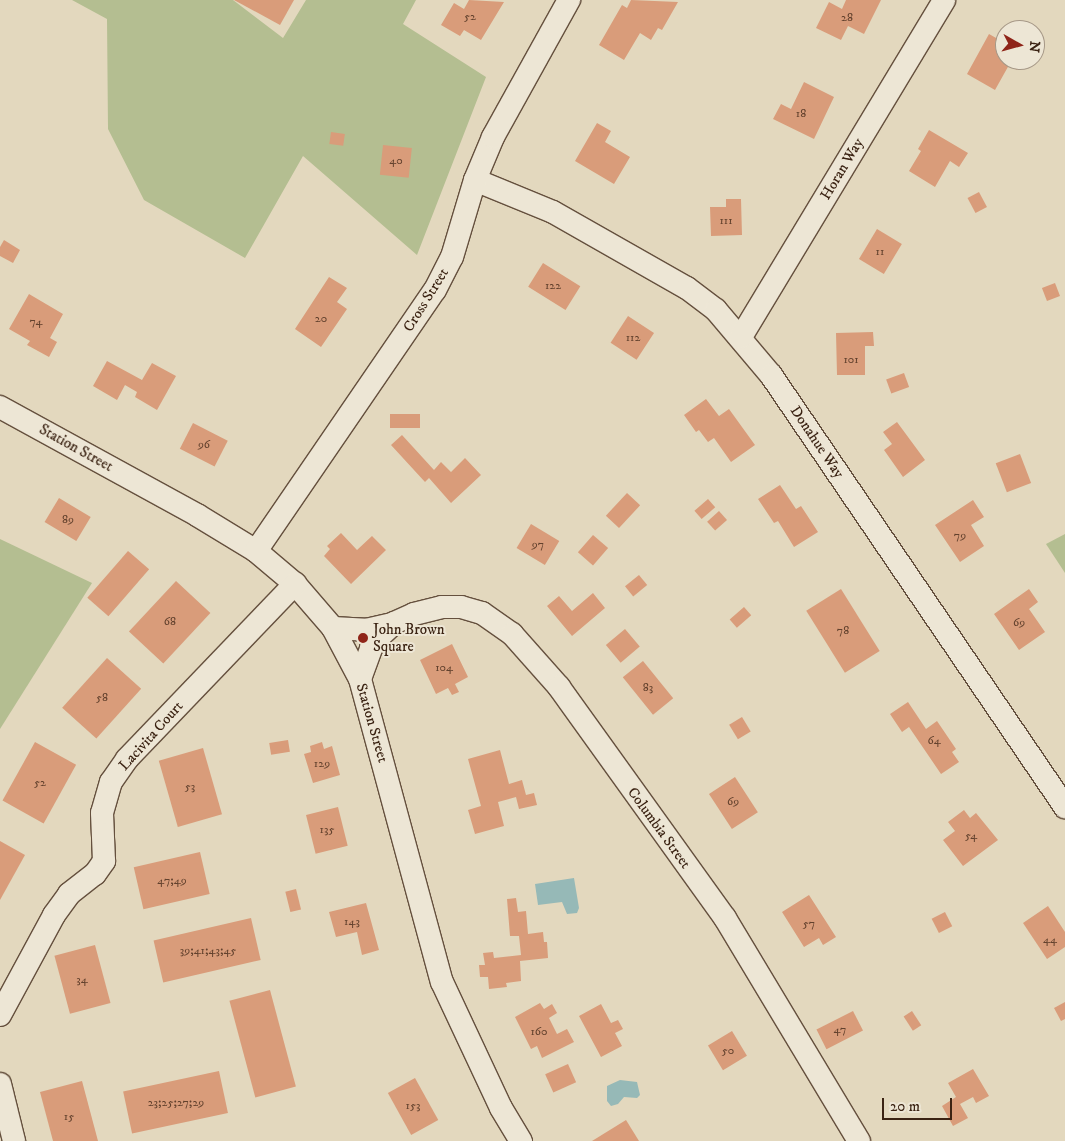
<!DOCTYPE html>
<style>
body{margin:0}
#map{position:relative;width:1065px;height:1141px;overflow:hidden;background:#e3d8be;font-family:"IM FELL DW Pica",serif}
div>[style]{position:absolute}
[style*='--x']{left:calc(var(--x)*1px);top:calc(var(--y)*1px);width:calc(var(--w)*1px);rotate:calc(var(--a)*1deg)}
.green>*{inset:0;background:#b4be91}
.water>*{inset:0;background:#96b9b7}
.building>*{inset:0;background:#d99c7a;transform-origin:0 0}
.roads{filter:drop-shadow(1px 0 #65503e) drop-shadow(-1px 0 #65503e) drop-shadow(0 1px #65503e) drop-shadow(0 -1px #65503e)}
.minor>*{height:22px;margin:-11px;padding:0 11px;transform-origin:11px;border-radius:11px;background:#ede6d5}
.dots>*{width:14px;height:14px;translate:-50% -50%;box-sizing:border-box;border:2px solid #ede6d5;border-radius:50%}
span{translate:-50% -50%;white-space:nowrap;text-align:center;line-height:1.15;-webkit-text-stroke:4px #ede6d5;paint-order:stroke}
.number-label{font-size:12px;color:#62412d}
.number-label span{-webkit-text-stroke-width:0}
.street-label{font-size:15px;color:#3b2313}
.poi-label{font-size:15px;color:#3b2313}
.left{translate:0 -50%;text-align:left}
.north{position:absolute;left:995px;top:20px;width:50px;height:50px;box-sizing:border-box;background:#ede6d5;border:1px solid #a69887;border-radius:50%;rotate:97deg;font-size:14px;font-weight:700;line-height:20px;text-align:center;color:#3b2313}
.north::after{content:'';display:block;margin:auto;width:18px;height:22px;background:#8f2418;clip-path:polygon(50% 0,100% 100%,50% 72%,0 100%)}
.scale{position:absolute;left:882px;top:1098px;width:70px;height:22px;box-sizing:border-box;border:2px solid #3b2313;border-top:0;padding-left:6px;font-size:15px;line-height:18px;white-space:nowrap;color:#3b2313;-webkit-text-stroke:4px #ede6d5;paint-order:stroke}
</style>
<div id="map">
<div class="green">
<div style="clip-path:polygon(72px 0,233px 0,283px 38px,306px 0,416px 0,403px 24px,486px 77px,417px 255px,303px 156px,245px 258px,144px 200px,108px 129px,107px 19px)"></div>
<div style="clip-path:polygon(1065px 534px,1065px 573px,1046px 544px)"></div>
<div style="clip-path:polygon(0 539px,92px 583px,0 729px)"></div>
</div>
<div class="water">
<div style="clip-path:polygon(574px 878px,579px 908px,577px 913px,567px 914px,562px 902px,538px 905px,535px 884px)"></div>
<div style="clip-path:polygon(620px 1080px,637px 1082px,640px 1095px,637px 1098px,624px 1097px,618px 1104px,611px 1106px,607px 1101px,607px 1086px)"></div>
</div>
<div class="building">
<div style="clip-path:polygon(234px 0,294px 0,280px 25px)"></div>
<div style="clip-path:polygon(469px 0,504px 2px,481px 40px,464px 30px,460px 36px,441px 25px,454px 3px,464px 9px)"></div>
<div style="clip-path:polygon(631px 0,678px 2px,662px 30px,658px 28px,651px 40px,640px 33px,624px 60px,599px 45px,622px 5px,627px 8px)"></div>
<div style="clip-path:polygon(846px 0,881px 0,864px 34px,848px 26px,841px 40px,816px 28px,829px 2px,842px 9px)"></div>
<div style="clip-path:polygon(989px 34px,1005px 43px,1005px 60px,1023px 60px,1017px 70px,1009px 65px,995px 90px,967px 74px)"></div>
<div style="clip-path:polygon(804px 82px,834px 97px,814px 139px,773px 119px,781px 104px,791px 109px)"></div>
<div style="clip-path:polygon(597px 123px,611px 131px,605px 142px,630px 157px,614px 184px,575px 161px)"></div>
<div style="clip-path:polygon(929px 130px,968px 153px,959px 167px,950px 161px,935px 187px,909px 171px,921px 151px,918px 149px)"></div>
<div style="left:331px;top:132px;width:14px;height:12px;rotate:8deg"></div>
<div style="left:383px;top:145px;width:29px;height:30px;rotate:6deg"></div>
<div style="left:979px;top:192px;width:17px;height:13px;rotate:62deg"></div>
<div style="clip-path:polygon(726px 199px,741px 199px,742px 235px,711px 236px,710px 207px,726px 207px)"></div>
<div style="left:877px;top:229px;width:29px;height:35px;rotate:31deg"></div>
<div style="clip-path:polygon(4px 240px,20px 250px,13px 263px,0 256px,0 247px)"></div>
<div style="left:543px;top:263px;width:44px;height:28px;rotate:32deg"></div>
<div style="clip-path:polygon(329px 277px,347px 288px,337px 302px,347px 309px,321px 347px,295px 329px)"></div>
<div style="left:1055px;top:283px;width:14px;height:14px;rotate:69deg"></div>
<div style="clip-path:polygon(29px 294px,63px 314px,50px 338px,57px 342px,49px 357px,27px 345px,30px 341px,9px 329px)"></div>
<div style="left:628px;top:316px;width:31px;height:32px;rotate:33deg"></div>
<div style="clip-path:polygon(873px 332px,874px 346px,865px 346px,865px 375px,837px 375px,836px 333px)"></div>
<div style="clip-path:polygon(107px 361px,142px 380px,152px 363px,176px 376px,157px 410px,135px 397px,137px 392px,125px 385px,117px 400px,93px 386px)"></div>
<div style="left:904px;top:373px;width:15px;height:19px;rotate:70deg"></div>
<div style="clip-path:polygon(706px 399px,719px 416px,729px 409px,755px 445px,731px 462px,714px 438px,708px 442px,699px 430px,696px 432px,684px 415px)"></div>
<div style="left:390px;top:414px;width:30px;height:14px"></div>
<div style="clip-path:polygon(897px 422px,925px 460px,903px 477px,884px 450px,892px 444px,883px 432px)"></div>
<div style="left:193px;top:423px;width:39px;height:29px;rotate:27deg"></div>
<div style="clip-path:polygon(402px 435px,434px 470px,441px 462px,451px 472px,465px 458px,481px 475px,451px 503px,429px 478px,425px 482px,391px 445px)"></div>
<div style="left:1020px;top:454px;width:31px;height:26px;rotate:69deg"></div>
<div style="clip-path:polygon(780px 485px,796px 509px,801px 506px,818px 532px,794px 547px,778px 521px,774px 523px,758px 499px)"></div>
<div style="left:627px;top:493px;width:18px;height:31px;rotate:43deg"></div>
<div style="left:59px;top:498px;width:37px;height:28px;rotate:31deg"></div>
<div style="left:708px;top:499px;width:11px;height:18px;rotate:49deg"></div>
<div style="clip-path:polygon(973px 500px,984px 517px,971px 525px,984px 546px,960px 562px,935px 525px)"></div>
<div style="left:719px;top:511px;width:12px;height:16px;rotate:48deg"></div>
<div style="left:531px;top:524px;width:33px;height:28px;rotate:31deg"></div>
<div style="clip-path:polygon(341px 533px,357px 550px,372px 536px,386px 550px,351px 584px,324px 556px,330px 549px,327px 546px)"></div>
<div style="left:593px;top:535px;width:20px;height:23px;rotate:41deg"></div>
<div style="left:128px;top:551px;width:28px;height:62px;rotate:41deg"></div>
<div style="left:639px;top:575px;width:13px;height:18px;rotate:51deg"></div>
<div style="left:176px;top:581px;width:47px;height:69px;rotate:43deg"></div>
<div style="left:841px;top:589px;width:73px;height:41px;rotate:58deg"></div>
<div style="clip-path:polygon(1029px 589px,1038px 602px,1029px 609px,1045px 632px,1019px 650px,994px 614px)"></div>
<div style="clip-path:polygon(593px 593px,605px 608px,572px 636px,547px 606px,559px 596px,572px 611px)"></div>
<div style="left:744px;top:607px;width:11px;height:19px;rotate:49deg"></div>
<div style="left:625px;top:629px;width:23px;height:25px;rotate:50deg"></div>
<div style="clip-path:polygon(452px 644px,468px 677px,455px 684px,459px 692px,452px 695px,448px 688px,436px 694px,420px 660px)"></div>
<div style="left:107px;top:658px;width:46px;height:67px;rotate:42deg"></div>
<div style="left:643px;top:661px;width:48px;height:26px;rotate:51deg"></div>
<div style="clip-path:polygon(908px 702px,926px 729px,937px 721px,956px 749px,952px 752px,959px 762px,941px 774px,909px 727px,902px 732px,890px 714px)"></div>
<div style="left:742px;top:717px;width:17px;height:15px;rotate:59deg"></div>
<div style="left:288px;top:740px;width:12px;height:19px;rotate:81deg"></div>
<div style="left:35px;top:742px;width:47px;height:67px;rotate:29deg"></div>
<div style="clip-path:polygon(322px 742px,324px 749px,332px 746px,340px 775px,313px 783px,304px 754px,311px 752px,310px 746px)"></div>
<div style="left:203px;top:748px;width:69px;height:46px;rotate:74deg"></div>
<div style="clip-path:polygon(500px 750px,509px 784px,522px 780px,526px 795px,534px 793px,537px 805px,519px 809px,516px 797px,498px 802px,504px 826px,475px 834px,468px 810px,481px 806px,468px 759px)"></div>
<div style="left:735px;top:777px;width:42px;height:31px;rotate:57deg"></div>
<div style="left:338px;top:807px;width:40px;height:33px;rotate:76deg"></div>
<div style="clip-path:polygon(964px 810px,970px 818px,976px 813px,998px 840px,963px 866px,943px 840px,955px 831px,948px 822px)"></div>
<div style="clip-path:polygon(0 841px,25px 855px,0 900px)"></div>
<div style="left:200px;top:852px;width:43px;height:68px;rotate:77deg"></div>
<div style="left:296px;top:889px;width:21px;height:11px;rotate:76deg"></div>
<div style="clip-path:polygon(809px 895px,836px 937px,823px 945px,819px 938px,804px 947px,782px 912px)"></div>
<div style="clip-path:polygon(516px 898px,518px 912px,526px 911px,528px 934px,543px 932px,544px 942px,547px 942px,548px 958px,520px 961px,521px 981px,506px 983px,507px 987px,489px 989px,488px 977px,480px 977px,479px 965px,485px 965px,483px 953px,493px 952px,494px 958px,521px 955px,519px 936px,510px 936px,507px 899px)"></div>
<div style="clip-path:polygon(366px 903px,379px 950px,362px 955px,357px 932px,336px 937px,329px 912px)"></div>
<div style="clip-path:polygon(1048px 906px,1065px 932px,1065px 947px,1047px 959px,1023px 923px)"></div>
<div style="left:945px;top:912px;width:16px;height:15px;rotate:63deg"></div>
<div style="left:251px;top:918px;width:43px;height:100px;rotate:77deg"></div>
<div style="left:95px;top:945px;width:60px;height:42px;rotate:75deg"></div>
<div style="left:270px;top:990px;width:100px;height:42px;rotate:75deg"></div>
<div style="clip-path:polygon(1065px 1002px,1065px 1019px,1061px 1021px,1054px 1008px)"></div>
<div style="clip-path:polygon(540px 1003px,544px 1009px,552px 1004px,557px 1013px,549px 1018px,557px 1034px,567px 1029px,574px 1042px,542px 1058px,537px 1046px,531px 1049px,515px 1017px)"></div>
<div style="clip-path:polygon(601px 1004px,611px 1023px,618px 1020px,623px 1029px,615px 1033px,622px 1046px,601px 1057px,579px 1016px)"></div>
<div style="left:853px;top:1011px;width:22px;height:41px;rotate:63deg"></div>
<div style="left:912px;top:1011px;width:17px;height:10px;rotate:57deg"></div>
<div style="left:732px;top:1031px;width:29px;height:28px;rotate:59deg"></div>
<div style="left:568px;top:1064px;width:20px;height:25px;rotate:66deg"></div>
<div style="clip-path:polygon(973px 1069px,989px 1096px,976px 1103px,973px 1097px,960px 1104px,968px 1118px,953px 1126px,942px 1106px,956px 1097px,948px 1083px)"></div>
<div style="left:219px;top:1071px;width:43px;height:98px;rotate:78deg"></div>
<div style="left:415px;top:1078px;width:48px;height:31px;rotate:61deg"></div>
<div style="clip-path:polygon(82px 1081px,98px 1141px,53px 1141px,40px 1092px)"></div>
<div style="clip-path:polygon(626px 1120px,639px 1141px,592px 1141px)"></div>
</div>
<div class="roads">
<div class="minor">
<div style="--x:475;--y:180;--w:84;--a:22.3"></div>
<div style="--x:553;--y:212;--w:154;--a:29.6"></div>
<div style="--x:687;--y:288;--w:36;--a:37"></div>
<div style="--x:716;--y:310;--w:85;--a:49.8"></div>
<div style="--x:771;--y:375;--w:523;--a:55.76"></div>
<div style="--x:741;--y:337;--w:393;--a:-58.9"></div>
<div style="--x:0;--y:407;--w:225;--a:28.7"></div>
<div style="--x:197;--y:515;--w:69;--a:31.4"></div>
<div style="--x:256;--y:551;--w:51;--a:40.2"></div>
<div style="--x:295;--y:584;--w:58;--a:49.2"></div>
<div style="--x:333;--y:628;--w:58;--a:62.1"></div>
<div style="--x:360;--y:679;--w:314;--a:74.9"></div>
<div style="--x:442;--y:982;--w:139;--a:64.9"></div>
<div style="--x:501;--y:1108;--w:39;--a:59"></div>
<div style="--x:256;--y:551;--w:316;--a:-55.6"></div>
<div style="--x:435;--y:290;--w:37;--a:-63"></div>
<div style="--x:452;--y:257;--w:80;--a:-73.4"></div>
<div style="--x:475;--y:180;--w:47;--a:-67.3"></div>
<div style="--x:493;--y:137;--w:157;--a:-61"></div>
<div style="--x:333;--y:628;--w:33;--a:3"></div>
<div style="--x:366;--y:630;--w:28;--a:-13"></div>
<div style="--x:360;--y:679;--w:33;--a:-70"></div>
<div style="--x:371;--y:648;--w:14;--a:-54"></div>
<div style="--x:379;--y:637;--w:21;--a:-43"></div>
<div style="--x:394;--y:623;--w:22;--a:-24"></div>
<div style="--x:414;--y:614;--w:29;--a:-14"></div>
<div style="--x:442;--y:607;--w:19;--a:0"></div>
<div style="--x:461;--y:607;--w:22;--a:16"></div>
<div style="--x:482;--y:613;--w:37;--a:35"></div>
<div style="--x:512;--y:634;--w:71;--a:48.4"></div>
<div style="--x:559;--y:687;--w:284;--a:54.3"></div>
<div style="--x:725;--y:918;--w:260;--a:59"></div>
<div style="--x:0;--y:1015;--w:114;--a:-61.6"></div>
<div style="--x:54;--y:915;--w:26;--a:-54"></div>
<div style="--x:69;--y:894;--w:33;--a:-38"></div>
<div style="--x:95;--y:874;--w:16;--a:-55"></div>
<div style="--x:104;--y:861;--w:48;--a:-92.4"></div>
<div style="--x:102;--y:813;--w:32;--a:-74"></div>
<div style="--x:111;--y:782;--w:28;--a:-55"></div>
<div style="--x:127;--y:759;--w:243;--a:-46.2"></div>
<div style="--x:0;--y:1084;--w:59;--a:76.2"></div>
</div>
</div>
<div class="dots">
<div style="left:363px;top:638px;background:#8f2418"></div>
</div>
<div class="number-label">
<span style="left:470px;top:17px">52</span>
<span style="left:847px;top:18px">28</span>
<span style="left:801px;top:114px">18</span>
<span style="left:396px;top:161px">40</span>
<span style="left:726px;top:221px">111</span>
<span style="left:880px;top:252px">11</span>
<span style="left:553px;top:286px">122</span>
<span style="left:321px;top:319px">20</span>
<span style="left:36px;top:322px">74</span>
<span style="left:633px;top:338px">112</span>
<span style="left:851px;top:360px">101</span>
<span style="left:204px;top:445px">96</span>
<span style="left:68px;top:520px">89</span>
<span style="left:960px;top:536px">79</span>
<span style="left:538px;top:545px">97</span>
<span style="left:170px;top:622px">68</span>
<span style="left:1019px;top:623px">69</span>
<span style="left:843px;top:631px">78</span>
<span style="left:444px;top:668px">104</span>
<span style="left:648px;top:688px">83</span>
<span style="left:102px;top:698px">58</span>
<span style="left:934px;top:741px">64</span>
<span style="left:322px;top:764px">129</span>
<span style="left:40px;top:783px">52</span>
<span style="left:190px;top:787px">53</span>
<span style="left:733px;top:802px">69</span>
<span style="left:327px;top:830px">135</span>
<span style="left:971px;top:836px">54</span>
<span style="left:172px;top:881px">47;49</span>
<span style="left:352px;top:922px">143</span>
<span style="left:809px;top:924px">57</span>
<span style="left:1050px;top:940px">44</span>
<span style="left:208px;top:951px">39;41;43;45</span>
<span style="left:82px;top:980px">34</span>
<span style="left:840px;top:1030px">47</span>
<span style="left:539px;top:1032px">160</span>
<span style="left:728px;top:1051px">50</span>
<span style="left:176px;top:1103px">23;25;27;29</span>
<span style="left:413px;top:1106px">153</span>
<span style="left:69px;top:1117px">15</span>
</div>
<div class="street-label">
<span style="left:842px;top:169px;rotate:-59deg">Horan Way</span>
<span style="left:426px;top:300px;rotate:-58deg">Cross Street</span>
<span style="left:817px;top:442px;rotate:56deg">Donahue Way</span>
<span style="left:76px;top:448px;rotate:29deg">Station Street</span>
<span style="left:372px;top:723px;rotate:74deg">Station Street</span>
<span style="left:151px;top:736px;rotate:-48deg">Lacivita Court</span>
<span style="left:659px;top:828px;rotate:54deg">Columbia Street</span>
</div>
<div class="poi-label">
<span class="left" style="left:373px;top:638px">John Brown<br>Square</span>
</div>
<div class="north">N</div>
<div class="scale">20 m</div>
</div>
